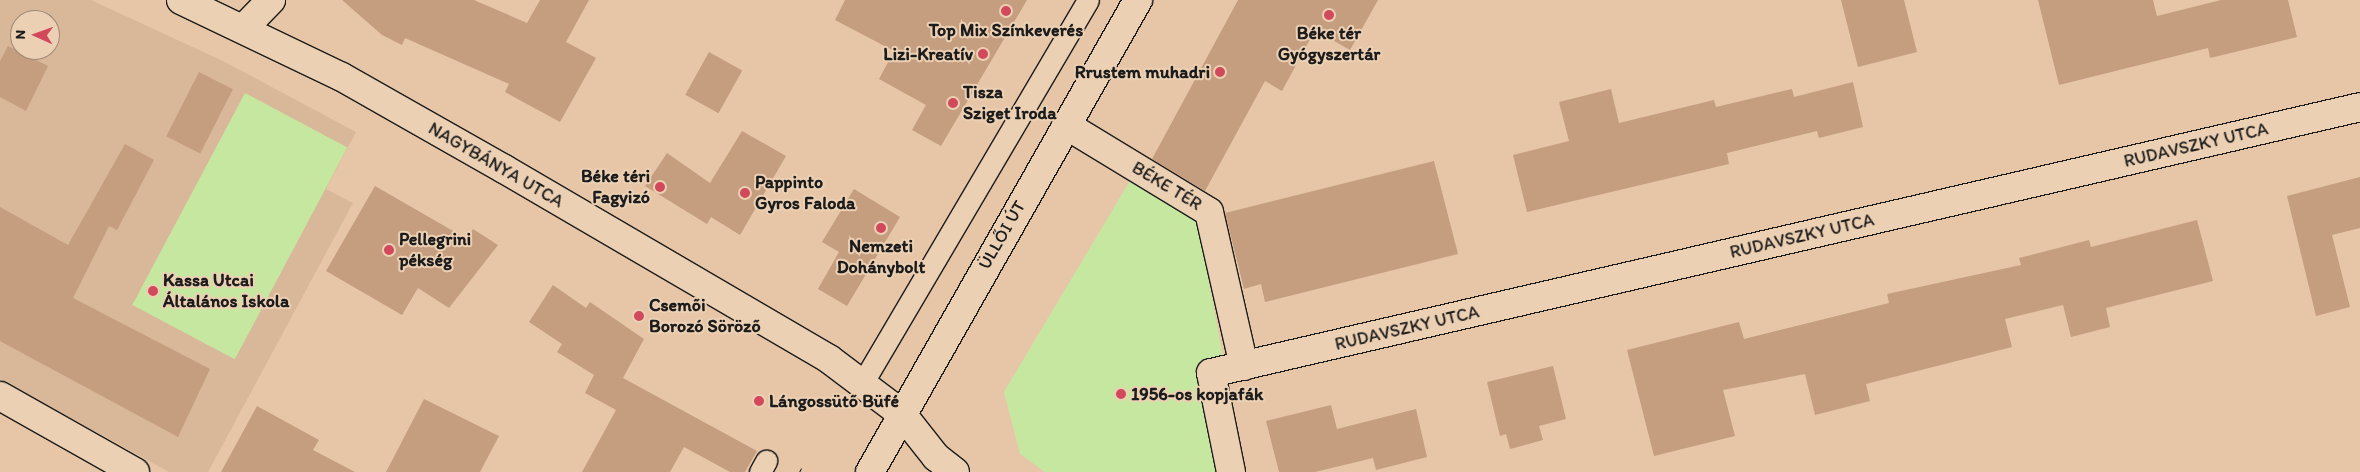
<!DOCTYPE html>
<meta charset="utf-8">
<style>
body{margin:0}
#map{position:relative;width:2360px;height:472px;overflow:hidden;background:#e7c6a8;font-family:Itim,sans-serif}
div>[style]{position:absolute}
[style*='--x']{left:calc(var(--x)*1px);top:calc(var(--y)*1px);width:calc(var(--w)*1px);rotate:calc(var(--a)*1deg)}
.built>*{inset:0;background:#d9b799}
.green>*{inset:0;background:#c6e7a0;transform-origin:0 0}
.building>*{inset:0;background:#c59d7f;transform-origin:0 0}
.roads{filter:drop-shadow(1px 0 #1c1c1c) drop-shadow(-1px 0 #1c1c1c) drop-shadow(0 1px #1c1c1c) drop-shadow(0 -1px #1c1c1c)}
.lane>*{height:21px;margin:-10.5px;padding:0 10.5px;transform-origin:10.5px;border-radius:10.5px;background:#ecd0b3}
.street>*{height:28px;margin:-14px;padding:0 14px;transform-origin:14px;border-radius:14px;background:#ecd0b3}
.secondary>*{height:28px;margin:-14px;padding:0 14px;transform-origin:14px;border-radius:14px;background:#ecd0b3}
.tram>*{height:1px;margin:-0.5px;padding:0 0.5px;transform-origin:0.5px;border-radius:0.5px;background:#1c1c1c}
.dots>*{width:14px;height:14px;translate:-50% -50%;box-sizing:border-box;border:2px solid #ecd0b3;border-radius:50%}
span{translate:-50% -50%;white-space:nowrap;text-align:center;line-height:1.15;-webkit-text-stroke:4px #ecd0b3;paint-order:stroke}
.poi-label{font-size:18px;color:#1c1c1c;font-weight:700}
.right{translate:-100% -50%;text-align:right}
.left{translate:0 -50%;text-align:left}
.street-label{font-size:18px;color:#1c1c1c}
.north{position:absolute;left:10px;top:10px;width:50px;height:50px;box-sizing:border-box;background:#ecd0b3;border:1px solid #987;border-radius:50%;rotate:272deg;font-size:14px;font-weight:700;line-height:20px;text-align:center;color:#1c1c1c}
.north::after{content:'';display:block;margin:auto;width:18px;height:22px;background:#d1495b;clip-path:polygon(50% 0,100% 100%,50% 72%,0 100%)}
</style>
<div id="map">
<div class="built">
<div style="clip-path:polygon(evenodd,0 0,91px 0,225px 62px,356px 132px,326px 189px,353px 203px,208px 472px,169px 472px,0 379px,0 0,20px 20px,50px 20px,50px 50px,20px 50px,20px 20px)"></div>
</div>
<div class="green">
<div style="left:245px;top:93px;width:116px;height:240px;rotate:28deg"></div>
<div style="clip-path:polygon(1131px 179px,1197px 218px,1230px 394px,1218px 472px,1045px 472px,1020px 454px,1004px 392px)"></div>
</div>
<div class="building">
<div style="clip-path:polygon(342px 0,474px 0,527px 23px,540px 0,589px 0,566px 42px,596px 58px,560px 122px,505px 92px,509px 84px,405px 38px,402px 45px,382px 35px)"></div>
<div style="clip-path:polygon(845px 0,1027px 0,941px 146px,912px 130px,926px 105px,879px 79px,894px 51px,835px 20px)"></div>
<div style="clip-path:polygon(1238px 0,1378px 0,1350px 50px,1315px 30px,1282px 91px,1265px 81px,1205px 191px,1152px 159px)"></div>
<div style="clip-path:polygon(1841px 0,1904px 0,1917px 52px,1858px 67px)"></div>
<div style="clip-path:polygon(2038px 0,2153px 0,2157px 16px,2221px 0,2288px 0,2297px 37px,2210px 58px,2208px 48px,2059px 85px)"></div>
<div style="clip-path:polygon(8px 46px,48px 66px,26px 111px,0 97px,0 61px)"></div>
<div style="left:709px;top:52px;width:38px;height:49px;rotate:29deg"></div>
<div style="left:199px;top:72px;width:38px;height:72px;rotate:27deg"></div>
<div style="clip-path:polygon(1853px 82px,1863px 127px,1819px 138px,1817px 131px,1727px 153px,1729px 164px,1527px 212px,1513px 155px,1569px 141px,1559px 102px,1611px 89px,1619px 123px,1714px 100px,1716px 107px,1792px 89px,1794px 97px)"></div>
<div style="clip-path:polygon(742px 131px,786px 156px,740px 235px,711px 217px,707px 224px,645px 186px,667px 153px,710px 183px)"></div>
<div style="clip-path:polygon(125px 144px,154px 160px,117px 230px,109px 226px,73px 298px,210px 369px,178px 437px,0 341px,0 207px,68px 245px)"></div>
<div style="clip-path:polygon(1434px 161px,1458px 254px,1265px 302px,1261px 284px,1244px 289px,1225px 213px)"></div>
<div style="clip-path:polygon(2360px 177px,2360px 228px,2332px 235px,2350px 307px,2316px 316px,2287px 196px)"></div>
<div style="clip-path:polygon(375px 186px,467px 239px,473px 229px,498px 245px,449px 308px,418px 288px,402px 315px,326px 271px)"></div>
<div style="clip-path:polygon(854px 189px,900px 217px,847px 306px,818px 289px,839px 252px,822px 242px)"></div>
<div style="clip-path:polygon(2197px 220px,2213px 281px,2106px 308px,2110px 327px,2071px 337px,2063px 305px,2005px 319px,2012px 347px,1866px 384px,1870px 401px,1815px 415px,1805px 374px,1723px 390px,1735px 436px,1654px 456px,1627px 350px,1739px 322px,1744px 339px,1889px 303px,1887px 294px,2021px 265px,2019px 258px,2089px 240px,2091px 247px)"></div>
<div style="clip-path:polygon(553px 285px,586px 308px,590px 302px,644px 339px,623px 378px,757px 451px,745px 472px,730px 472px,684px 447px,670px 472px,582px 472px,616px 410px,585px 393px,594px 375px,557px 352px,562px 344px,529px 322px)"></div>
<div style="clip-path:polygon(1553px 366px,1566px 419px,1539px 426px,1543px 440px,1510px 449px,1506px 434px,1500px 436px,1487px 382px)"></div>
<div style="clip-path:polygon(424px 399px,499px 436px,480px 472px,386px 472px)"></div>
<div style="clip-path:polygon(1331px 405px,1337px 429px,1416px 409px,1427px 457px,1376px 470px,1373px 458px,1315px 472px,1279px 472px,1266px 421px)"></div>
<div style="clip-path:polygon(257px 406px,319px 440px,313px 450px,355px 472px,221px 472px)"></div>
</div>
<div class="roads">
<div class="lane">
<div style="--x:863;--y:382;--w:443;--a:-59.5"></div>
<div style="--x:760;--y:472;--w:13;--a:-61"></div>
</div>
<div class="street">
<div style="--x:181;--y:0;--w:178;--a:25.6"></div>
<div style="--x:342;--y:77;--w:186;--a:29.6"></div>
<div style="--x:504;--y:169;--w:376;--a:30.3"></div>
<div style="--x:829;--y:359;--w:91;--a:37"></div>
<div style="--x:244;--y:28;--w:39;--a:-46"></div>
<div style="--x:1066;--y:125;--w:167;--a:31.3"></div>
<div style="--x:1209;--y:212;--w:158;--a:77.2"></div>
<div style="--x:0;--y:396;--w:155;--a:29.4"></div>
<div style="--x:1231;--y:472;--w:101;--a:-101.4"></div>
<div style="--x:1211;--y:373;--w:1179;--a:-13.03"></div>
</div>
<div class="secondary">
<div style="--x:902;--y:414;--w:55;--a:51.7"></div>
<div style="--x:936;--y:457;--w:24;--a:38"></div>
<div style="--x:870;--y:472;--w:543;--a:-60.41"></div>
</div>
</div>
<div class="tram">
<div style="--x:799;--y:472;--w:4;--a:-63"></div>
</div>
<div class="dots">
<div style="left:1006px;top:11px;background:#d1495b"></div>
<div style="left:1329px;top:15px;background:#d1495b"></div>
<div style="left:983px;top:54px;background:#d1495b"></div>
<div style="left:1220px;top:72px;background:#d1495b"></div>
<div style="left:953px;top:103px;background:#d1495b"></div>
<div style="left:660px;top:187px;background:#d1495b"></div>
<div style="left:745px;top:193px;background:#d1495b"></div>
<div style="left:881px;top:228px;background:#d1495b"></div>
<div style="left:389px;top:250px;background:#d1495b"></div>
<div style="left:153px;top:291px;background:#d1495b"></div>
<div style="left:639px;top:316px;background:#d1495b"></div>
<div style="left:1121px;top:394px;background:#d1495b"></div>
<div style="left:759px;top:401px;background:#d1495b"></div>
</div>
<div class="poi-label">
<span style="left:1006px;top:30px">Top Mix Színkeverés</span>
<span style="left:1329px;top:44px">Béke tér<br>Gyógyszertár</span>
<span class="right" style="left:973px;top:54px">Lizi-Kreatív</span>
<span class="right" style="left:1210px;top:72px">Rrustem muhadri</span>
<span class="left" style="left:963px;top:103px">Tisza<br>Sziget Iroda</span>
<span class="right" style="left:650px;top:187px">Béke téri<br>Fagyizó</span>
<span class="left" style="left:755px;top:193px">Pappinto<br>Gyros Faloda</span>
<span class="left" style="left:399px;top:250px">Pellegrini<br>pékség</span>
<span style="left:881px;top:257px">Nemzeti<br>Dohánybolt</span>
<span class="left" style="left:163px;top:291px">Kassa Utcai<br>Általános Iskola</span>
<span class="left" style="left:649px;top:316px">Csemői<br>Borozó Söröző</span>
<span class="left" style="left:1131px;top:394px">1956-os kopjafák</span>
<span class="left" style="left:769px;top:401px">Lángossütő Büfé</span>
</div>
<div class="street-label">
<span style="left:2196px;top:145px;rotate:-13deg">RUDAVSZKY UTCA</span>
<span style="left:496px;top:165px;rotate:30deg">NAGYBÁNYA UTCA</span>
<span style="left:1167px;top:186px;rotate:31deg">BÉKE TÉR</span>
<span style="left:1002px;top:235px;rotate:-60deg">ÜLLŐI ÚT</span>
<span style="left:1802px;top:236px;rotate:-13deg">RUDAVSZKY UTCA</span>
<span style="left:1407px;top:328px;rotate:-13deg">RUDAVSZKY UTCA</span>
</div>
<div class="north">N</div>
</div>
